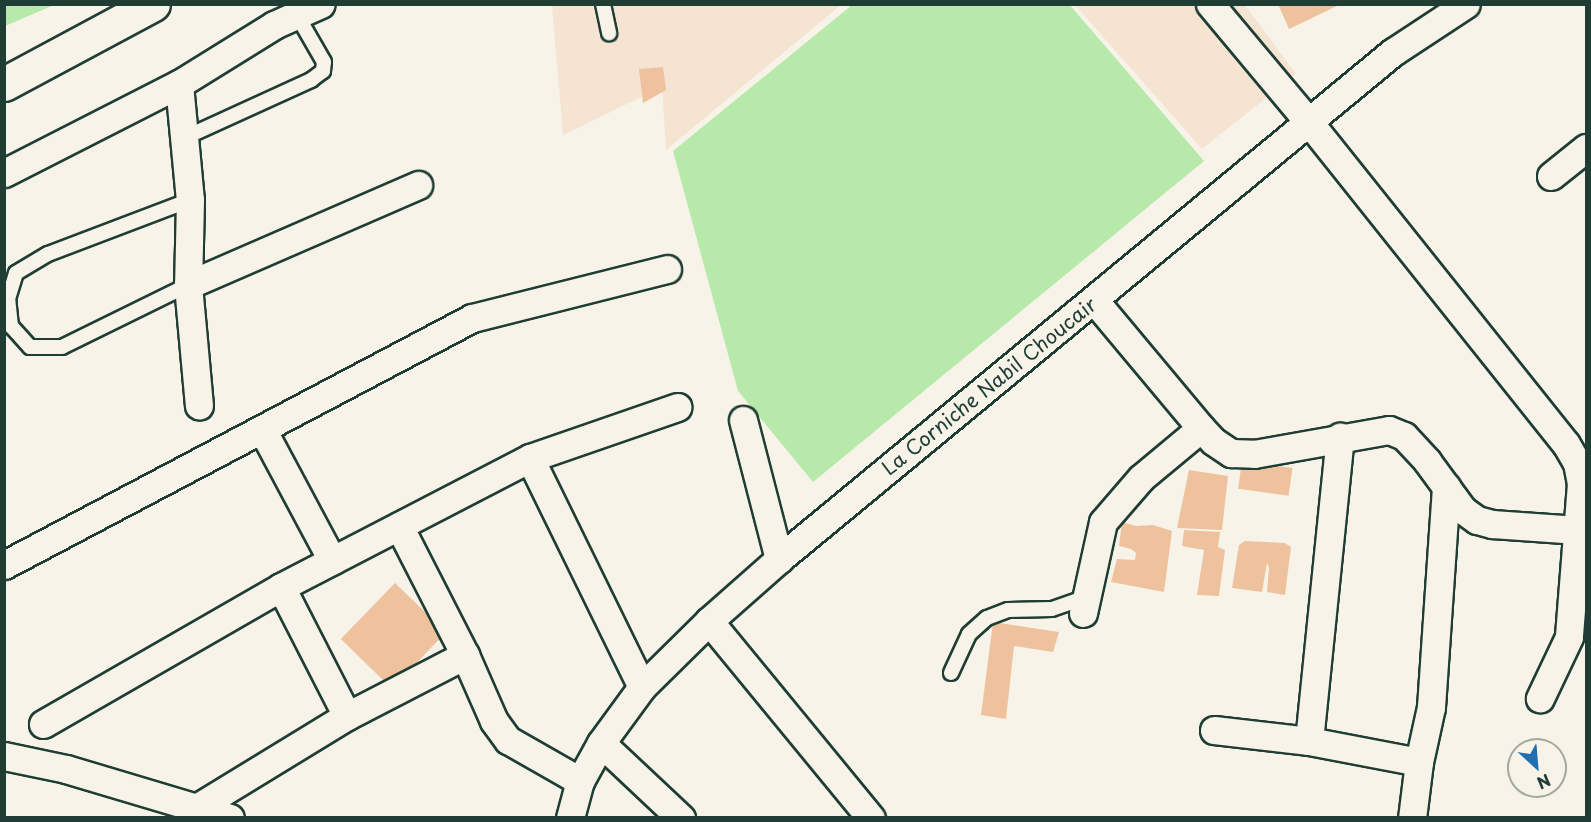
<!DOCTYPE html>
<style>
body{margin:0}
#map{position:relative;width:1591px;height:822px;overflow:hidden;background:#f7f3e8;font-family:"Playpen Sans",sans-serif}
div>[style]{position:absolute}
[style*='--x']{left:calc(var(--x)*1px);top:calc(var(--y)*1px);width:calc(var(--w)*1px);rotate:calc(var(--a)*1deg)}
.built>*{inset:0;background:#f5e4d2}
.green>*{inset:0;background:#b7e9aa}
.building>*{inset:0;background:#efc29e;transform-origin:0 0}
.roads{filter:drop-shadow(2px 0 #1f3d34) drop-shadow(-2px 0 #1f3d34) drop-shadow(0 2px #1f3d34) drop-shadow(0 -2px #1f3d34)}
.lane>*{height:14px;margin:-7px;padding:0 7px;transform-origin:7px;border-radius:7px;background:#f7f3e8}
.street>*{height:27px;margin:-13.5px;padding:0 13.5px;transform-origin:13.5px;border-radius:13.5px;background:#f7f3e8}
.highway>*{height:33px;margin:-16.5px;padding:0 16.5px;transform-origin:16.5px;border-radius:16.5px;background:#f7f3e8}
span{translate:-50% -50%;white-space:nowrap;text-align:center;line-height:1.15;-webkit-text-stroke:5px #f7f3e8;paint-order:stroke}
.street-label{font-size:20px;color:#1f3d34}
.frame{position:absolute;inset:0;border:6px solid #1f3d34;pointer-events:none}
.north{position:absolute;left:1507px;top:738px;width:60px;height:60px;box-sizing:border-box;background:#f7f3e8;border:2px solid #a1aaa0;border-radius:50%;rotate:154deg;font-size:16px;font-weight:700;line-height:24px;text-align:center;color:#1f3d34}
.north::after{content:'';display:block;margin:auto;width:21px;height:27px;background:#1f6fb2;clip-path:polygon(50% 0,100% 100%,50% 72%,0 100%)}
</style>
<div id="map">
<div class="built">
<div style="clip-path:polygon(552px 5px,841px 5px,666px 150px,662px 87px,563px 135px)"></div>
<div style="clip-path:polygon(1075px 5px,1245px 5px,1296px 74px,1202px 149px)"></div>
</div>
<div class="green">
<div style="clip-path:polygon(5px 4px,54px 4px,54px 5px,5px 26px)"></div>
<div style="clip-path:polygon(1069px 4px,1204px 161px,813px 482px,738px 391px,673px 151px,852px 5px)"></div>
</div>
<div class="building">
<div style="clip-path:polygon(1278px 4px,1341px 4px,1289px 29px)"></div>
<div style="clip-path:polygon(663px 67px,666px 90px,643px 103px,639px 69px)"></div>
<div style="left:1242px;top:461px;width:51px;height:28px;rotate:8deg"></div>
<div style="clip-path:polygon(1189px 470px,1228px 476px,1222px 530px,1177px 528px)"></div>
<div style="clip-path:polygon(1122px 522px,1136px 526px,1153px 525px,1172px 531px,1164px 592px,1111px 582px,1117px 559px,1135px 560px,1136px 553px,1131px 549px,1119px 546px)"></div>
<div style="clip-path:polygon(1184px 530px,1220px 532px,1218px 547px,1225px 550px,1219px 596px,1197px 595px,1204px 550px,1182px 546px)"></div>
<div style="clip-path:polygon(1245px 541px,1285px 543px,1291px 547px,1285px 595px,1267px 592px,1269px 568px,1267px 563px,1262px 592px,1232px 588px,1239px 545px)"></div>
<div style="left:395px;top:583px;width:71px;height:78px;rotate:44deg"></div>
<div style="clip-path:polygon(993px 622px,1059px 632px,1053px 652px,1014px 646px,1006px 719px,981px 715px)"></div>
</div>
<div class="roads">
<div class="lane">
<div style="--x:603;--y:4;--w:30;--a:78"></div>
<div style="--x:184;--y:138;--w:140;--a:-24.5"></div>
<div style="--x:311;--y:80;--w:15;--a:-37"></div>
<div style="--x:323;--y:71;--w:9;--a:-84"></div>
<div style="--x:324;--y:62;--w:54;--a:-119.9"></div>
<div style="--x:188;--y:285;--w:140;--a:153.8"></div>
<div style="--x:62;--y:347;--w:32;--a:180"></div>
<div style="--x:30;--y:347;--w:28;--a:-132"></div>
<div style="--x:11;--y:326;--w:27;--a:-96"></div>
<div style="--x:8;--y:299;--w:27;--a:-73"></div>
<div style="--x:16;--y:273;--w:37;--a:-31"></div>
<div style="--x:48;--y:254;--w:152;--a:-20.8"></div>
<div style="--x:951;--y:673;--w:43;--a:-65.2"></div>
<div style="--x:969;--y:634;--w:24;--a:-42"></div>
<div style="--x:987;--y:618;--w:22;--a:-21"></div>
<div style="--x:1008;--y:610;--w:44;--a:-1.3"></div>
<div style="--x:1052;--y:609;--w:37;--a:-19"></div>
</div>
<div class="street">
<div style="--x:1210;--y:4;--w:153;--a:50.1"></div>
<div style="--x:1308;--y:121;--w:413;--a:51.4"></div>
<div style="--x:1566;--y:444;--w:22;--a:60"></div>
<div style="--x:1577;--y:463;--w:20;--a:79"></div>
<div style="--x:1581;--y:483;--w:154;--a:94.5"></div>
<div style="--x:1569;--y:637;--w:68;--a:115.4"></div>
<div style="--x:179;--y:84;--w:117;--a:84.6"></div>
<div style="--x:190;--y:200;--w:85;--a:91.3"></div>
<div style="--x:188;--y:285;--w:121;--a:84.8"></div>
<div style="--x:4;--y:173;--w:196;--a:-27"></div>
<div style="--x:179;--y:84;--w:112;--a:-31.8"></div>
<div style="--x:274;--y:25;--w:51;--a:-24.1"></div>
<div style="--x:1551;--y:176;--w:45;--a:-38.7"></div>
<div style="--x:188;--y:285;--w:251;--a:-23.5"></div>
<div style="--x:1094;--y:300;--w:167;--a:50.1"></div>
<div style="--x:1201;--y:428;--w:18;--a:47"></div>
<div style="--x:1213;--y:441;--w:22;--a:34"></div>
<div style="--x:1231;--y:453;--w:23;--a:2"></div>
<div style="--x:1254;--y:454;--w:137;--a:-10.1"></div>
<div style="--x:1389;--y:430;--w:16;--a:22"></div>
<div style="--x:1404;--y:436;--w:34;--a:47"></div>
<div style="--x:1427;--y:461;--w:61;--a:53.7"></div>
<div style="--x:1463;--y:510;--w:17;--a:36"></div>
<div style="--x:1477;--y:520;--w:16;--a:15"></div>
<div style="--x:1492;--y:524;--w:86;--a:4"></div>
<div style="--x:743;--y:420;--w:144;--a:75.5"></div>
<div style="--x:262;--y:429;--w:149;--a:61.9"></div>
<div style="--x:399;--y:526;--w:145;--a:62.9"></div>
<div style="--x:465;--y:655;--w:72;--a:66.3"></div>
<div style="--x:494;--y:721;--w:24;--a:54"></div>
<div style="--x:508;--y:740;--w:83;--a:29.7"></div>
<div style="--x:4;--y:565;--w:529;--a:-27.82"></div>
<div style="--x:472;--y:318;--w:201;--a:-14.1"></div>
<div style="--x:281;--y:587;--w:145;--a:62.9"></div>
<div style="--x:1083;--y:613;--w:93;--a:-77.6"></div>
<div style="--x:1103;--y:522;--w:58;--a:-49.2"></div>
<div style="--x:1141;--y:478;--w:78;--a:-39.8"></div>
<div style="--x:709;--y:621;--w:255;--a:50.6"></div>
<div style="--x:642;--y:687;--w:255;--a:-116.1"></div>
<div style="--x:530;--y:458;--w:156;--a:-19.1"></div>
<div style="--x:43;--y:724;--w:275;--a:-29.9"></div>
<div style="--x:281;--y:587;--w:280;--a:-27.4"></div>
<div style="--x:1214;--y:730;--w:96;--a:6.6"></div>
<div style="--x:1309;--y:741;--w:112;--a:10.8"></div>
<div style="--x:1419;--y:762;--w:56;--a:97.1"></div>
<div style="--x:1309;--y:741;--w:306;--a:-84.2"></div>
<div style="--x:601;--y:743;--w:110;--a:43.2"></div>
<div style="--x:4;--y:756;--w:63;--a:11.8"></div>
<div style="--x:66;--y:769;--w:171;--a:16.6"></div>
<div style="--x:1419;--y:762;--w:56;--a:-77.7"></div>
<div style="--x:1431;--y:707;--w:221;--a:-86.1"></div>
<div style="--x:198;--y:807;--w:175;--a:-31.4"></div>
<div style="--x:347;--y:716;--w:133;--a:-27.3"></div>
<div style="--x:570;--y:818;--w:38;--a:-75"></div>
<div style="--x:580;--y:781;--w:43;--a:-61.1"></div>
<div style="--x:601;--y:743;--w:69;--a:-53.8"></div>
<div style="--x:642;--y:687;--w:94;--a:-44.6"></div>
<div style="--x:709;--y:621;--w:94;--a:-41.5"></div>
<div style="--x:779;--y:559;--w:796;--a:-39.55"></div>
<div style="--x:1393;--y:52;--w:87;--a:-33.3"></div>
</div>
<div class="highway">
<div style="--x:4;--y:84;--w:169;--a:-28.2"></div>
</div>
</div>
<div class="street-label">
<span style="left:989px;top:386px;rotate:-39deg">La Corniche Nabil Choucair</span>
</div>
<div class="frame"></div>
<div class="north">N</div>
</div>
